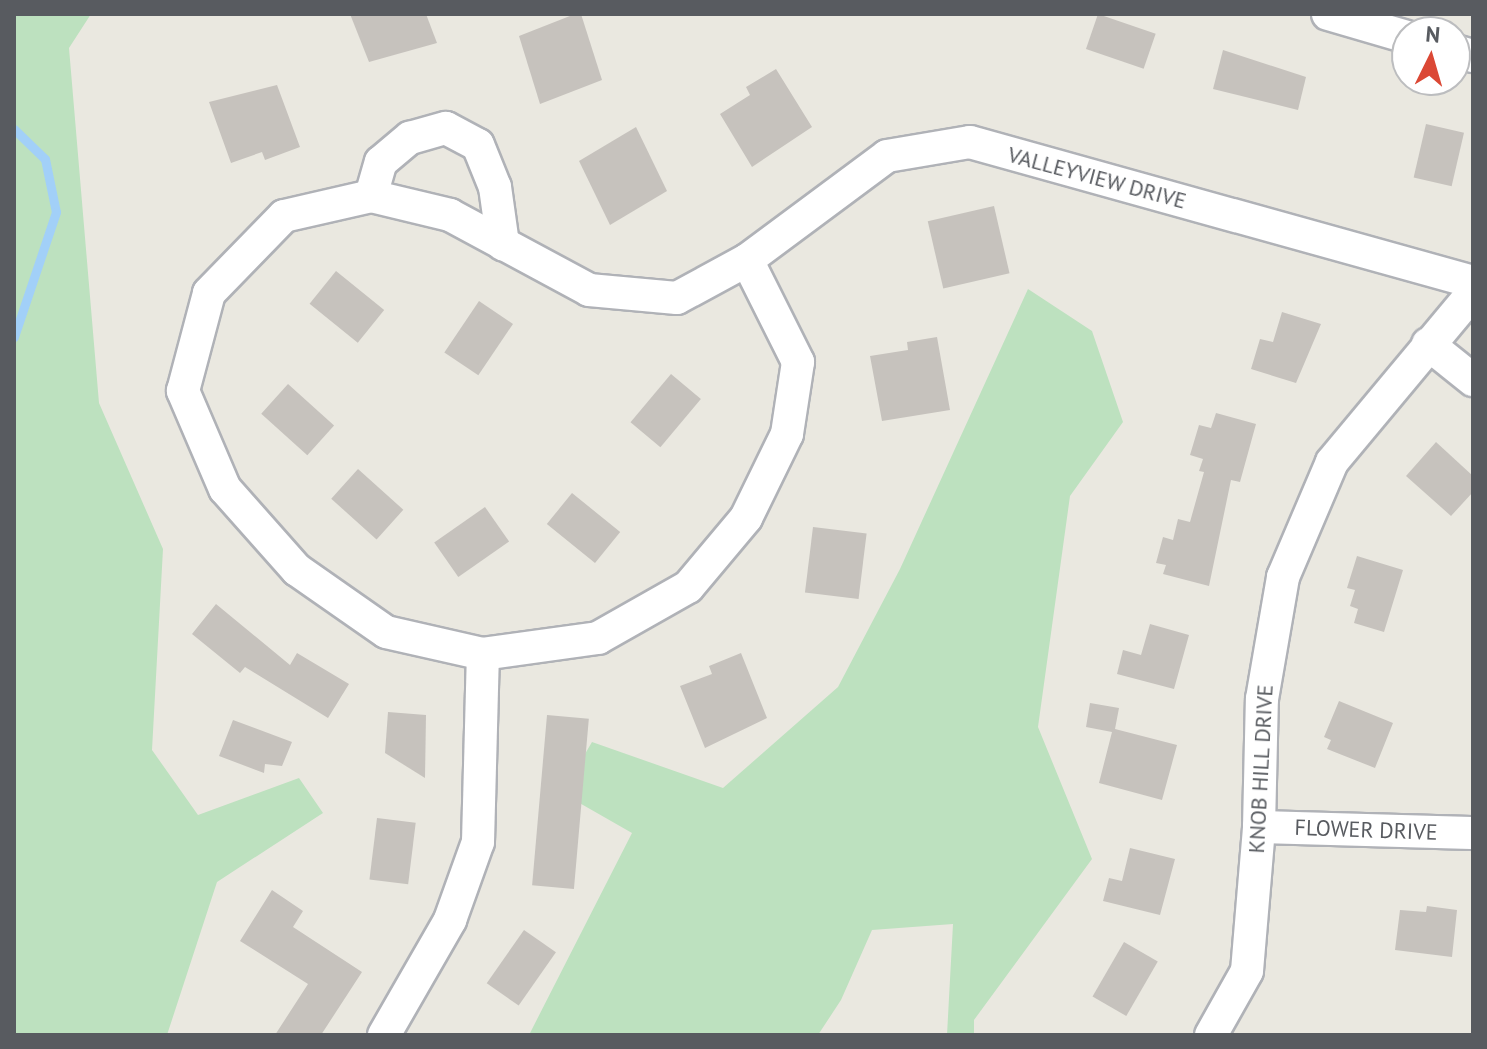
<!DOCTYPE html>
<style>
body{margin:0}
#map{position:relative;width:1487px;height:1049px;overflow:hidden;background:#eae8e0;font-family:"PT Sans",sans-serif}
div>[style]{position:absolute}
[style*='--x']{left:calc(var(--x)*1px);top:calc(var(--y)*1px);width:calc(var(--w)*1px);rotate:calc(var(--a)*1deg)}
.green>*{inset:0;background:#bde1bf}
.stream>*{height:9px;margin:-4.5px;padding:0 4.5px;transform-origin:4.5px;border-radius:4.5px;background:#a2d0f8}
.building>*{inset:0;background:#c6c2bd;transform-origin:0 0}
.roads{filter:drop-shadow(2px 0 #b0b2b7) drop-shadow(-2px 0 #b0b2b7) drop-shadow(0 2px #b0b2b7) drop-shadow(0 -2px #b0b2b7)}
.minor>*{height:32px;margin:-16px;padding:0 16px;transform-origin:16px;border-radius:16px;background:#fff}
span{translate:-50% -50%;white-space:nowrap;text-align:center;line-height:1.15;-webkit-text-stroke:8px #fff;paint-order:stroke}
.street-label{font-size:22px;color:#585b60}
.frame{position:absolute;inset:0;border:16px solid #585b60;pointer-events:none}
.north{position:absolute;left:1391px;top:16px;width:80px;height:80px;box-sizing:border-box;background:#fff;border:2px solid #bcbdbf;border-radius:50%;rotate:5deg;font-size:22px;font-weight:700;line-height:32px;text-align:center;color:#585b60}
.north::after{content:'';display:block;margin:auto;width:28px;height:36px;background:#db4835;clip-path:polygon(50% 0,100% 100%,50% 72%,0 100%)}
</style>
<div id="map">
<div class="green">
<div style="clip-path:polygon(14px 14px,91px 14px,69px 48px,99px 403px,163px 549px,152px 750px,198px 815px,299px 778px,323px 813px,217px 882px,167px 1035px,14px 1035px)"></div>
<div style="clip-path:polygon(1028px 289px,1092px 331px,1123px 422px,1070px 496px,1038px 727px,1092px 859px,974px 1020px,974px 1035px,947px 1035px,953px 924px,872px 930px,841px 1000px,818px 1035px,529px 1035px,632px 833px,562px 793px,592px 742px,723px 788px,838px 687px,900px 569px)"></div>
</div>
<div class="stream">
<div style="--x:14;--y:129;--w:43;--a:44.1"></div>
<div style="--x:45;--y:159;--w:54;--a:78.3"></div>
<div style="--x:56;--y:212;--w:132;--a:108.6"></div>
</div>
<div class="building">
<div style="clip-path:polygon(350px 14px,426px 14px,437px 43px,369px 62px)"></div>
<div style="clip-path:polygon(575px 14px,581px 14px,602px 80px,540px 104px,519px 36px)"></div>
<div style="left:1098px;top:14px;width:61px;height:37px;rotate:19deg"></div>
<div style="clip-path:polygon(1223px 50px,1306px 77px,1298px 110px,1213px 89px)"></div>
<div style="clip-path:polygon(776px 69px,812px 127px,752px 167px,720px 114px,750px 95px,746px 87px)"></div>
<div style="clip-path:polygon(277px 85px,300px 147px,265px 160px,262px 152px,231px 163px,209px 102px)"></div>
<div style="left:1426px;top:124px;width:39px;height:55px;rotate:13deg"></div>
<div style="clip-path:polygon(636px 127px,667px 191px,610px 225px,579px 161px)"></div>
<div style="left:994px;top:206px;width:69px;height:68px;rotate:77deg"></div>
<div style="left:336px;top:271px;width:62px;height:42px;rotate:39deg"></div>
<div style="left:479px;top:301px;width:41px;height:62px;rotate:34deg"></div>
<div style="clip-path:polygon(1282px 312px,1321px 324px,1296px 383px,1251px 369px,1260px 339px,1273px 342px)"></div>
<div style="clip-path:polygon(937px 337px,950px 410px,882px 421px,870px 356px,908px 350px,907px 342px)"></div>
<div style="left:671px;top:374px;width:39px;height:63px;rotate:40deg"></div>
<div style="left:288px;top:384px;width:62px;height:40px;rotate:42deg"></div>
<div style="clip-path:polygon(1216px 413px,1256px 424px,1240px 482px,1231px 480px,1209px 586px,1163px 574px,1166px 565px,1156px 563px,1163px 537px,1173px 540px,1178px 519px,1190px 522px,1204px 472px,1199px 471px,1203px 459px,1190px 455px,1199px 425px,1211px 428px)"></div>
<div style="clip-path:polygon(1436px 442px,1473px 476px,1473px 492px,1451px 516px,1406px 476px)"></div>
<div style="left:358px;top:469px;width:61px;height:40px;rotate:42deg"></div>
<div style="left:572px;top:493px;width:62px;height:40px;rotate:39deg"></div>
<div style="left:485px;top:507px;width:42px;height:62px;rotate:55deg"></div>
<div style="left:813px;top:527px;width:54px;height:66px;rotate:7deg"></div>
<div style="clip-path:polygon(1357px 556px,1403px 570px,1384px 632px,1354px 623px,1358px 609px,1350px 606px,1355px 590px,1347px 588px)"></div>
<div style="clip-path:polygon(216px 604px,290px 665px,297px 653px,349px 684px,328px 718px,245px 667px,240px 673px,192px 634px)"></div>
<div style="clip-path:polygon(1150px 624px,1189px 635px,1174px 689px,1117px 674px,1123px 650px,1141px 655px)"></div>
<div style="clip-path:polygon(741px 653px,767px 718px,705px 748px,680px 686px,712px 674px,709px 666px)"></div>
<div style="clip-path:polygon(1339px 701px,1393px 723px,1375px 768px,1327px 749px,1331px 740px,1324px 737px)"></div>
<div style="clip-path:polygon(1090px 703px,1119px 708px,1115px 729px,1177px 745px,1162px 800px,1099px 783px,1112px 732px,1086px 727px)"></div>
<div style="clip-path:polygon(388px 712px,426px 715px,425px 778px,385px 753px)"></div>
<div style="left:547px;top:715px;width:42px;height:171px;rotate:5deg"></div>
<div style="clip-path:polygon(233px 720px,292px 742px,282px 766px,265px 764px,264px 773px,219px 756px)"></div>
<div style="left:377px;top:818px;width:39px;height:62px;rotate:7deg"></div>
<div style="clip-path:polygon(1130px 848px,1175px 859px,1160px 915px,1103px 901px,1109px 878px,1122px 881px)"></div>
<div style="clip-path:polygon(272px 890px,303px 911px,293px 927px,362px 972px,321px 1035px,275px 1035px,308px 984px,240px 941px)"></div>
<div style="clip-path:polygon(1427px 906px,1457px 910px,1452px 957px,1395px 950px,1400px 910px,1426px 912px)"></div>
<div style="left:524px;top:930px;width:39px;height:65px;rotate:35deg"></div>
<div style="left:1124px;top:942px;width:39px;height:63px;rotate:30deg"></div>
</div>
<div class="roads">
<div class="minor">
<div style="--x:1328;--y:14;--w:82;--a:16.2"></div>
<div style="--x:1455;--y:51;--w:19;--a:16"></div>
<div style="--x:371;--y:196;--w:35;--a:-74"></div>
<div style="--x:381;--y:162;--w:38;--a:-40"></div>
<div style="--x:410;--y:138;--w:37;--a:-16"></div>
<div style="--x:446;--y:128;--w:36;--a:28"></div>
<div style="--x:478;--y:145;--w:45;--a:68"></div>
<div style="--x:495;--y:187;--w:58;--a:82"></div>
<div style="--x:747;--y:260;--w:114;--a:63.4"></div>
<div style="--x:798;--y:362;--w:73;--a:98.7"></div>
<div style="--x:787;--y:434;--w:93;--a:116"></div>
<div style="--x:746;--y:518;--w:90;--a:130"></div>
<div style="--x:688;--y:587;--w:103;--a:150.5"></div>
<div style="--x:598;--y:638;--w:116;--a:172.1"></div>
<div style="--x:483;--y:654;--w:99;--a:-167.2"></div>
<div style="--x:386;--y:632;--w:108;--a:-145.1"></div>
<div style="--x:297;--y:570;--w:108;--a:-131.6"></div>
<div style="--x:225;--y:489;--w:107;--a:-113.2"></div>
<div style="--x:183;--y:391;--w:101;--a:-75.1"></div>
<div style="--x:209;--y:293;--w:107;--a:-45.8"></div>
<div style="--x:284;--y:216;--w:89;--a:-12.9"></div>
<div style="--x:371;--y:196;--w:81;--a:13.5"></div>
<div style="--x:450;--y:215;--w:158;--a:28.3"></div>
<div style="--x:589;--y:290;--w:88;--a:5.2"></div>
<div style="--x:677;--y:298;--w:80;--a:-28.5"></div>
<div style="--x:747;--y:260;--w:174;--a:-36.6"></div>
<div style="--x:887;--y:156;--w:84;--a:-9.6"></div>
<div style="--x:970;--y:142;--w:522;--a:15.55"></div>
<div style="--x:1428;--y:344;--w:58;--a:38.7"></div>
<div style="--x:1259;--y:827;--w:214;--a:1.6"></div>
<div style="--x:384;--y:1035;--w:133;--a:-60.1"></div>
<div style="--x:450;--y:920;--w:83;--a:-70.3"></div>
<div style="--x:478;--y:842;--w:188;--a:-88.5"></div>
<div style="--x:1211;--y:1035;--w:73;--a:-60.6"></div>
<div style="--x:1247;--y:971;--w:144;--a:-85.2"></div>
<div style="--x:1259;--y:827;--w:128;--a:-88.7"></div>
<div style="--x:1262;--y:699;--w:124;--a:-80.2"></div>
<div style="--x:1283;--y:577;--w:125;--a:-66.9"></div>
<div style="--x:1332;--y:462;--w:220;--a:-50.2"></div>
</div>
</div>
<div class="street-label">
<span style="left:1097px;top:178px;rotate:15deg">VALLEYVIEW DRIVE</span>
<span style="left:1261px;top:769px;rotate:-87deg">KNOB HILL DRIVE</span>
<span style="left:1366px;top:830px;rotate:2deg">FLOWER DRIVE</span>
</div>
<div class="frame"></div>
<div class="north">N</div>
</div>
